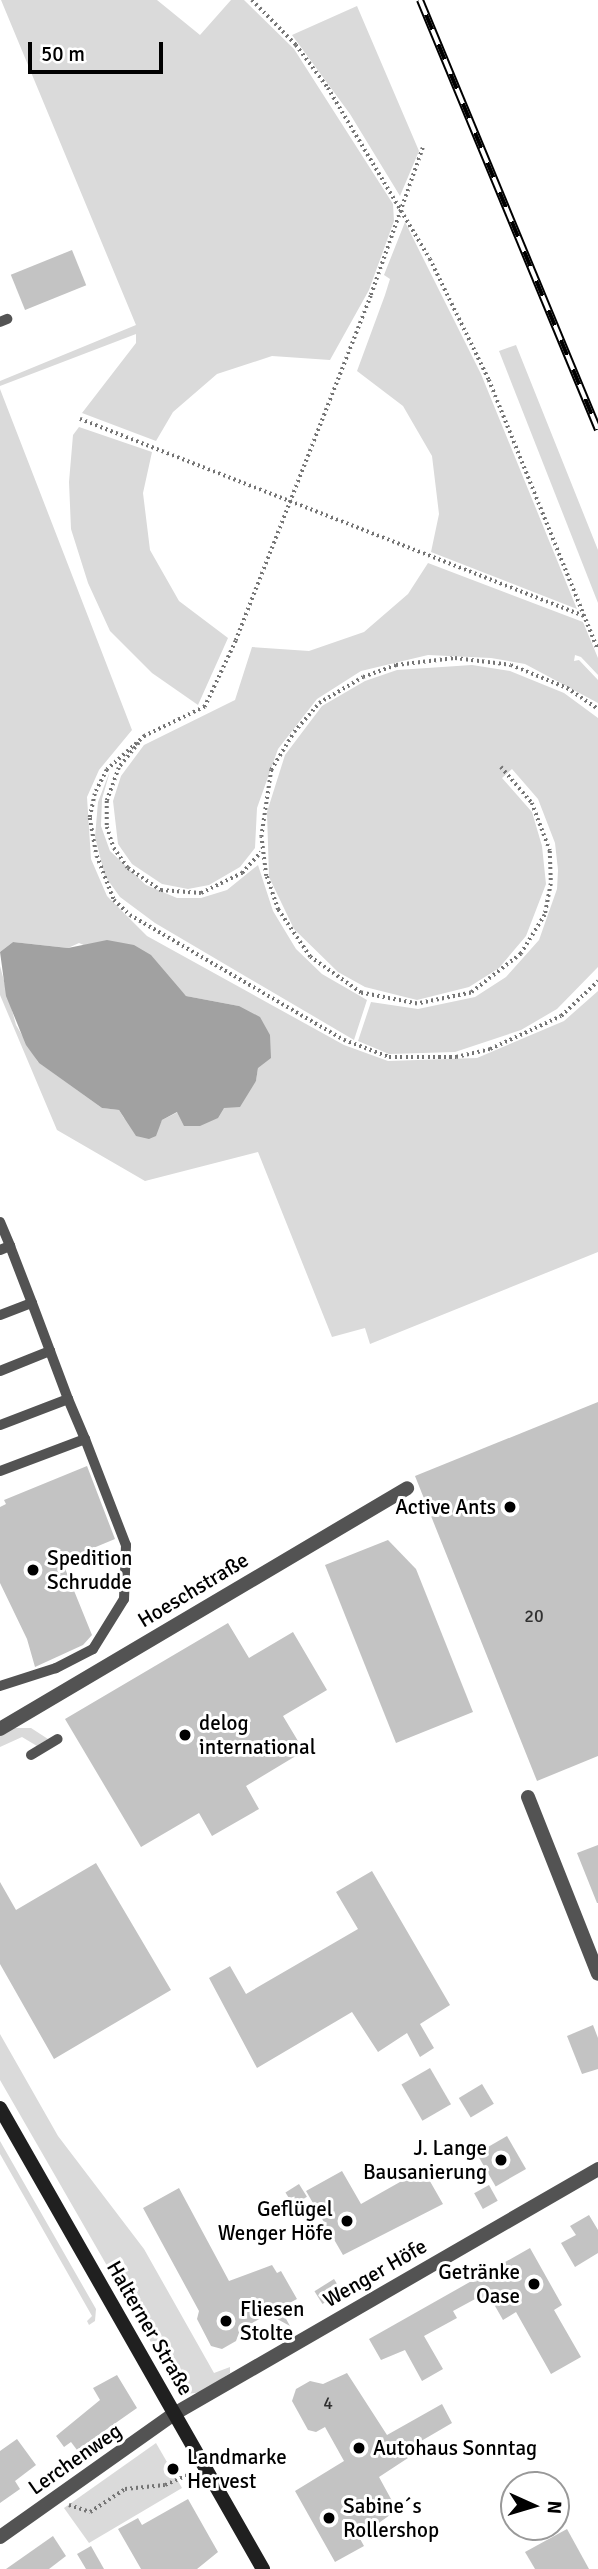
<!DOCTYPE html>
<meta charset="utf-8">
<style>
body{margin:0}
#map{position:relative;width:598px;height:2569px;overflow:hidden;background:#fff;font-family:Signika,sans-serif}
div>[style]{position:absolute}
[style*='--x']{left:calc(var(--x)*1px);top:calc(var(--y)*1px);width:calc(var(--w)*1px);rotate:calc(var(--a)*1deg)}
.green>*{inset:0;background:#dadada}
.water>*{inset:0;background:#a1a1a1}
.building>*{inset:0;background:#c3c3c3;transform-origin:0 0}
.path>*{height:3.5px;margin-top:-1.75px;transform-origin:0;background:repeating-linear-gradient(90deg,#757575 0 2px,transparent 0 5.5px)}
.lane>*{height:10px;margin:-5px;padding:0 5px;transform-origin:5px;border-radius:5px;background:#535353}
.street>*{height:14px;margin:-7px;padding:0 7px;transform-origin:7px;border-radius:7px;background:#535353}
.secondary>*{height:14px;margin:-7px;padding:0 7px;transform-origin:7px;border-radius:7px;background:#202020}
.rail>*{height:8px;margin-top:-4px;transform-origin:0;background:repeating-linear-gradient(90deg,#fff 0 16px,#000 0 32px);box-sizing:border-box;border-block:2px solid #000}
.dots>*{width:19px;height:19px;translate:-50% -50%;box-sizing:border-box;border:4px solid #fff;border-radius:50%}
span{translate:-50% -50%;white-space:nowrap;text-align:center;line-height:1.15;-webkit-text-stroke:6px #fff;paint-order:stroke}
.number-label{font-size:18px;color:#313131}
.number-label span{-webkit-text-stroke-width:0}
.poi-label{font-size:21px;color:#000}
.right{translate:-100% -50%;text-align:right}
.left{translate:0 -50%;text-align:left}
.street-label{font-size:21px;color:#000}
.north{position:absolute;left:500px;top:2471px;width:70px;height:70px;box-sizing:border-box;background:#fff;border:2px solid #999;border-radius:50%;rotate:94deg;font-size:19px;font-weight:700;line-height:28px;text-align:center;color:#000}
.north::after{content:'';display:block;margin:auto;width:24px;height:32px;background:#000;clip-path:polygon(50% 0,100% 100%,50% 72%,0 100%)}
.scale{position:absolute;left:28px;top:42px;width:135px;height:32px;box-sizing:border-box;border:4px solid #000;border-top:0;padding-left:9px;font-size:21px;line-height:24px;white-space:nowrap;color:#000;-webkit-text-stroke:5px #fff;paint-order:stroke}
</style>
<div id="map">
<div class="green">
<div style="clip-path:polygon(1px 0,157px 0,200px 35px,231px 0,244px 0,294px 49px,393px 204px,394px 221px,369px 290px,330px 360px,272px 356px,217px 374px,173px 412px,156px 441px,82px 413px,136px 343px,136px 334px,0 386px,0 381px,136px 325px)"></div>
<div style="clip-path:polygon(357px 6px,419px 151px,400px 196px,350px 114px,292px 35px)"></div>
<div style="clip-path:polygon(405px 222px,481px 374px,577px 609px,431px 552px,439px 514px,432px 456px,403px 406px,357px 371px,385px 295px,390px 279px,384px 275px)"></div>
<div style="clip-path:polygon(516px 345px,598px 550px,598px 603px,499px 351px)"></div>
<div style="clip-path:polygon(0 389px,132px 730px,99px 770px,87px 797px,91px 859px,107px 896px,147px 936px,344px 1045px,388px 1061px,477px 1058px,564px 1021px,598px 991px,598px 1252px,370px 1344px,365px 1328px,332px 1337px,258px 1152px,145px 1181px,57px 1130px,0 995px,0 966px,16px 1025px,38px 1062px,102px 1108px,119px 1110px,124px 1118px,157px 1130px,162px 1120px,178px 1112px,224px 1108px,256px 1081px,258px 1068px,239px 1006px,186px 996px,175px 985px,79px 943px,68px 948px,13px 942px,0 952px)"></div>
<div style="clip-path:polygon(79px 427px,152px 452px,143px 493px,150px 550px,179px 601px,228px 638px,198px 705px,152px 673px,110px 631px,88px 583px,71px 529px,69px 482px,73px 435px)"></div>
<div style="clip-path:polygon(428px 563px,583px 622px,598px 658px,598px 675px,581px 657px,575px 655px,574px 661px,579px 660px,598px 680px,598px 703px,525px 664px,491px 658px,428px 655px,361px 671px,317px 699px,278px 749px,257px 808px,255px 848px,240px 867px,209px 885px,188px 889px,162px 884px,132px 864px,118px 844px,113px 801px,121px 776px,144px 745px,235px 700px,252px 647px,309px 651px,364px 632px,408px 594px)"></div>
<div style="clip-path:polygon(472px 665px,510px 671px,564px 693px,598px 718px,598px 967px,557px 1009px,521px 1030px,455px 1052px,389px 1054px,358px 1041px,371px 1002px,418px 1009px,475px 997px,506px 977px,539px 940px,557px 889px,558px 870px,555px 843px,538px 799px,512px 769px,502px 778px,532px 812px,542px 846px,546px 884px,526px 936px,499px 968px,469px 987px,417px 1000px,365px 987px,338px 972px,294px 929px,269px 877px,267px 812px,285px 755px,322px 706px,365px 681px,397px 670px)"></div>
<div style="clip-path:polygon(110px 771px,102px 799px,101px 826px,110px 851px,146px 885px,177px 898px,201px 898px,227px 890px,258px 865px,273px 911px,296px 949px,322px 974px,367px 1000px,354px 1040px,155px 923px,120px 897px,105px 876px,95px 837px,98px 802px)"></div>
<div style="clip-path:polygon(13px 1728px,31px 1728px,48px 1739px,37px 1746px,22px 1737px,0 1747px,0 1736px)"></div>
<div style="clip-path:polygon(0 2034px,58px 2136px,144px 2249px,214px 2373px,230px 2367px,230px 2373px,203px 2392px,187px 2394px,159px 2356px,0 2080px)"></div>
<div style="clip-path:polygon(0 2141px,96px 2309px,95px 2321px,89px 2325px,87px 2321px,92px 2316px,0 2154px)"></div>
<div style="clip-path:polygon(156px 2443px,182px 2488px,89px 2543px,64px 2508px)"></div>
</div>
<div class="water">
<div style="clip-path:polygon(107px 940px,134px 945px,151px 955px,186px 996px,239px 1006px,260px 1017px,270px 1035px,271px 1058px,258px 1068px,256px 1081px,240px 1107px,224px 1108px,218px 1118px,200px 1126px,184px 1126px,177px 1112px,162px 1120px,156px 1136px,149px 1139px,136px 1136px,119px 1110px,102px 1108px,39px 1063px,26px 1045px,6px 996px,0 952px,13px 942px,68px 948px)"></div>
</div>
<div class="building">
<div style="left:72px;top:250px;width:38px;height:66px;rotate:68deg"></div>
<div style="clip-path:polygon(598px 1402px,598px 1756px,537px 1781px,415px 1476px)"></div>
<div style="clip-path:polygon(87px 1466px,115px 1539px,62px 1561px,92px 1635px,83px 1645px,35px 1667px,27px 1639px,0 1583px,0 1507px,6px 1504px,4px 1500px)"></div>
<div style="clip-path:polygon(388px 1540px,416px 1569px,473px 1712px,396px 1743px,325px 1565px)"></div>
<div style="clip-path:polygon(228px 1623px,249px 1658px,293px 1632px,327px 1690px,283px 1716px,304px 1751px,246px 1786px,259px 1809px,212px 1836px,199px 1813px,141px 1847px,65px 1719px)"></div>
<div style="clip-path:polygon(598px 1845px,598px 1903px,597px 1903px,577px 1853px)"></div>
<div style="clip-path:polygon(96px 1863px,171px 1990px,54px 2059px,0 1964px,0 1882px,16px 1910px)"></div>
<div style="clip-path:polygon(372px 1871px,450px 2005px,420px 2024px,434px 2048px,420px 2057px,407px 2033px,378px 2052px,352px 2012px,257px 2068px,209px 1978px,230px 1966px,246px 1994px,358px 1929px,336px 1892px)"></div>
<div style="clip-path:polygon(593px 2025px,598px 2038px,598px 2069px,582px 2074px,567px 2036px)"></div>
<div style="left:430px;top:2068px;width:42px;height:33px;rotate:60deg"></div>
<div style="left:482px;top:2084px;width:23px;height:27px;rotate:59deg"></div>
<div style="left:507px;top:2136px;width:38px;height:35px;rotate:60deg"></div>
<div style="clip-path:polygon(423px 2169px,443px 2204px,343px 2255px,306px 2191px,342px 2171px,361px 2204px)"></div>
<div style="left:299px;top:2184px;width:15px;height:16px;rotate:58deg"></div>
<div style="left:489px;top:2185px;width:18px;height:17px;rotate:61deg"></div>
<div style="clip-path:polygon(179px 2188px,229px 2281px,272px 2265px,277px 2273px,281px 2271px,297px 2299px,280px 2308px,290px 2326px,268px 2314px,240px 2330px,236px 2341px,222px 2349px,211px 2346px,197px 2319px,199px 2311px,143px 2208px)"></div>
<div style="clip-path:polygon(589px 2215px,598px 2230px,598px 2253px,575px 2267px,561px 2243px,576px 2235px,570px 2226px)"></div>
<div style="clip-path:polygon(530px 2248px,562px 2305px,554px 2310px,581px 2357px,551px 2374px,516px 2312px,503px 2320px,491px 2299px,480px 2305px,477px 2298px,453px 2311px,457px 2318px,424px 2336px,443px 2369px,422px 2381px,405px 2350px,381px 2360px,369px 2339px)"></div>
<div style="left:334px;top:2279px;width:15px;height:23px;rotate:58deg"></div>
<div style="clip-path:polygon(347px 2373px,387px 2435px,442px 2404px,452px 2423px,404px 2451px,408px 2458px,379px 2477px,397px 2510px,359px 2537px,364px 2546px,335px 2562px,295px 2491px,344px 2461px,325px 2427px,316px 2432px,308px 2430px,292px 2401px,296px 2389px,310px 2381px,323px 2384px)"></div>
<div style="clip-path:polygon(117px 2375px,137px 2408px,77px 2450px,71px 2442px,64px 2447px,56px 2436px,100px 2400px,93px 2388px)"></div>
<div style="clip-path:polygon(17px 2439px,36px 2465px,15px 2481px,20px 2489px,0 2503px,0 2451px)"></div>
<div style="clip-path:polygon(188px 2499px,218px 2552px,197px 2569px,141px 2569px,118px 2529px,138px 2518px,142px 2525px)"></div>
<div style="clip-path:polygon(567px 2529px,589px 2569px,535px 2569px,525px 2552px)"></div>
<div style="clip-path:polygon(53px 2536px,66px 2556px,49px 2569px,6px 2569px)"></div>
<div style="clip-path:polygon(91px 2546px,104px 2569px,86px 2569px,77px 2554px)"></div>
</div>
<div class="path">
<div style="--x:252;--y:0;--w:63;--a:45.6"></div>
<div style="--x:296;--y:45;--w:54;--a:53.3"></div>
<div style="--x:328;--y:88;--w:199;--a:59.2"></div>
<div style="--x:430;--y:259;--w:135;--a:64"></div>
<div style="--x:489;--y:380;--w:291;--a:68"></div>
<div style="--x:423;--y:148;--w:157;--a:109.4"></div>
<div style="--x:371;--y:296;--w:370;--a:111.4"></div>
<div style="--x:236;--y:641;--w:73;--a:115.2"></div>
<div style="--x:205;--y:707;--w:67;--a:154.2"></div>
<div style="--x:145;--y:736;--w:51;--a:138.2"></div>
<div style="--x:107;--y:770;--w:27;--a:117"></div>
<div style="--x:95;--y:794;--w:25;--a:102"></div>
<div style="--x:90;--y:818;--w:39;--a:80"></div>
<div style="--x:97;--y:856;--w:47;--a:68.9"></div>
<div style="--x:114;--y:900;--w:22;--a:43"></div>
<div style="--x:130;--y:915;--w:248;--a:30.3"></div>
<div style="--x:344;--y:1040;--w:48;--a:20.7"></div>
<div style="--x:389;--y:1057;--w:67;--a:0"></div>
<div style="--x:456;--y:1057;--w:35;--a:-13"></div>
<div style="--x:490;--y:1049;--w:78;--a:-24.9"></div>
<div style="--x:561;--y:1016;--w:51;--a:-43.4"></div>
<div style="--x:80;--y:419;--w:541;--a:21.35"></div>
<div style="--x:139;--y:743;--w:32;--a:129"></div>
<div style="--x:119;--y:768;--w:35;--a:110"></div>
<div style="--x:107;--y:801;--w:26;--a:90"></div>
<div style="--x:107;--y:827;--w:22;--a:72"></div>
<div style="--x:114;--y:848;--w:24;--a:55"></div>
<div style="--x:128;--y:868;--w:40;--a:34"></div>
<div style="--x:161;--y:890;--w:40;--a:4.3"></div>
<div style="--x:201;--y:893;--w:46;--a:-26"></div>
<div style="--x:242;--y:873;--w:28;--a:-48"></div>
<div style="--x:501;--y:767;--w:48;--a:49.3"></div>
<div style="--x:532;--y:803;--w:51;--a:69.4"></div>
<div style="--x:550;--y:851;--w:33;--a:88"></div>
<div style="--x:551;--y:884;--w:32;--a:101"></div>
<div style="--x:545;--y:915;--w:46;--a:121.6"></div>
<div style="--x:521;--y:954;--w:63;--a:142"></div>
<div style="--x:471;--y:993;--w:55;--a:168.5"></div>
<div style="--x:417;--y:1004;--w:57;--a:-168.9"></div>
<div style="--x:361;--y:993;--w:62;--a:-144.8"></div>
<div style="--x:310;--y:957;--w:57;--a:-124.2"></div>
<div style="--x:278;--y:910;--w:36;--a:-109"></div>
<div style="--x:266;--y:876;--w:39;--a:-97"></div>
<div style="--x:261;--y:837;--w:68;--a:-81.5"></div>
<div style="--x:271;--y:770;--w:44;--a:-58.8"></div>
<div style="--x:294;--y:732;--w:38;--a:-49"></div>
<div style="--x:319;--y:703;--w:51;--a:-30.6"></div>
<div style="--x:363;--y:677;--w:35;--a:-20"></div>
<div style="--x:396;--y:665;--w:59;--a:-6.8"></div>
<div style="--x:455;--y:658;--w:56;--a:7.1"></div>
<div style="--x:511;--y:665;--w:61;--a:22.3"></div>
<div style="--x:567;--y:688;--w:37;--a:34"></div>
<div style="--x:69;--y:2505;--w:22;--a:18"></div>
<div style="--x:90;--y:2512;--w:42;--a:-33.3"></div>
<div style="--x:125;--y:2489;--w:40;--a:-5.7"></div>
<div style="--x:165;--y:2485;--w:24;--a:-24"></div>
</div>
<div class="lane">
<div style="--x:0;--y:322;--w:8;--a:-23"></div>
<div style="--x:0;--y:1222;--w:26;--a:67"></div>
<div style="--x:0;--y:1250;--w:11;--a:-22"></div>
<div style="--x:10;--y:1246;--w:61;--a:68.9"></div>
<div style="--x:0;--y:1315;--w:34;--a:-21"></div>
<div style="--x:32;--y:1303;--w:51;--a:69.4"></div>
<div style="--x:0;--y:1371;--w:54;--a:-21.8"></div>
<div style="--x:50;--y:1351;--w:51;--a:69.4"></div>
<div style="--x:0;--y:1425;--w:73;--a:-20.9"></div>
<div style="--x:68;--y:1399;--w:43;--a:67"></div>
<div style="--x:0;--y:1471;--w:91;--a:-20.6"></div>
<div style="--x:85;--y:1439;--w:114;--a:68.9"></div>
<div style="--x:126;--y:1545;--w:54;--a:92.1"></div>
<div style="--x:124;--y:1599;--w:59;--a:121.8"></div>
<div style="--x:93;--y:1649;--w:42;--a:152.8"></div>
<div style="--x:56;--y:1668;--w:59;--a:162.2"></div>
<div style="--x:31;--y:1755;--w:31;--a:-31"></div>
</div>
<div class="street">
<div style="--x:0;--y:1729;--w:473;--a:-30.6"></div>
<div style="--x:528;--y:1797;--w:190;--a:68.4"></div>
<div style="--x:0;--y:2537;--w:213;--a:-35.3"></div>
<div style="--x:174;--y:2414;--w:490;--a:-30"></div>
</div>
<div class="secondary">
<div style="--x:0;--y:2108;--w:531;--a:60.3"></div>
</div>
<div class="rail">
<div style="--x:420;--y:0;--w:465;--a:67.5"></div>
</div>
<div class="dots">
<div style="left:510px;top:1507px;background:#000"></div>
<div style="left:33px;top:1570px;background:#000"></div>
<div style="left:185px;top:1735px;background:#000"></div>
<div style="left:501px;top:2160px;background:#000"></div>
<div style="left:347px;top:2221px;background:#000"></div>
<div style="left:534px;top:2284px;background:#000"></div>
<div style="left:226px;top:2321px;background:#000"></div>
<div style="left:359px;top:2448px;background:#000"></div>
<div style="left:173px;top:2469px;background:#000"></div>
<div style="left:329px;top:2518px;background:#000"></div>
</div>
<div class="number-label">
<span style="left:534px;top:1616px">20</span>
<span style="left:328px;top:2403px">4</span>
</div>
<div class="poi-label">
<span class="right" style="left:496px;top:1507px">Active Ants</span>
<span class="left" style="left:47px;top:1570px">Spedition<br>Schrudde</span>
<span class="left" style="left:199px;top:1735px">delog<br>international</span>
<span class="right" style="left:487px;top:2160px">J. Lange<br>Bausanierung</span>
<span class="right" style="left:333px;top:2221px">Geflügel<br>Wenger Höfe</span>
<span class="right" style="left:520px;top:2284px">Getränke<br>Oase</span>
<span class="left" style="left:240px;top:2321px">Fliesen<br>Stolte</span>
<span class="left" style="left:373px;top:2448px">Autohaus Sonntag</span>
<span class="left" style="left:187px;top:2469px">Landmarke<br>Hervest</span>
<span class="left" style="left:343px;top:2518px">Sabine´s<br>Rollershop</span>
</div>
<div class="street-label">
<span style="left:193px;top:1590px;rotate:-31deg">Hoeschstraße</span>
<span style="left:375px;top:2273px;rotate:-30deg">Wenger Höfe</span>
<span style="left:150px;top:2328px;rotate:60deg">Halterner Straße</span>
<span style="left:75px;top:2459px;rotate:-35deg">Lerchenweg</span>
</div>
<div class="north">N</div>
<div class="scale">50 m</div>
</div>
